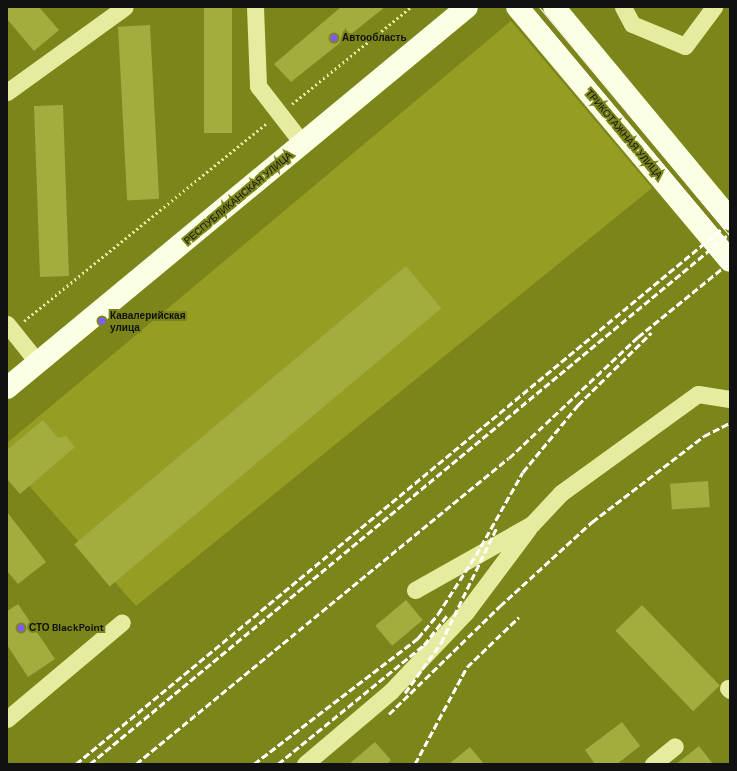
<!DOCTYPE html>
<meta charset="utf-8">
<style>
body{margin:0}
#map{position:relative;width:737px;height:771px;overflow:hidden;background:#7b8519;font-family:"DM Sans",sans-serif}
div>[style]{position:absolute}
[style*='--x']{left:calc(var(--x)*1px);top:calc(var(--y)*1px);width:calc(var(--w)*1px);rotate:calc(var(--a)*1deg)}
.green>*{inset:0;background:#959e22}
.building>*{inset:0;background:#a3ac3e;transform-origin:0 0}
.path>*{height:2.5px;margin-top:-1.25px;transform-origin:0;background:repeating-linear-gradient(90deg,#e6ec9f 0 2px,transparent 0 5px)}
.minor>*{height:17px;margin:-8.5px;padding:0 8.5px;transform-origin:8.5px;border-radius:8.5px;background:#e6ec9f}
.major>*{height:22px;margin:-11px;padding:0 11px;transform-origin:11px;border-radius:11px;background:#fbffe4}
.tram>*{height:1px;margin:-0.5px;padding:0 0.5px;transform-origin:0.5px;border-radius:0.5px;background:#fff}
.rail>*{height:3px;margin-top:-1.5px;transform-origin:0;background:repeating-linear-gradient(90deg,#fff 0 7px,transparent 0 10px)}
.dots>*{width:11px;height:11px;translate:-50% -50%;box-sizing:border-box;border:2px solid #7b8519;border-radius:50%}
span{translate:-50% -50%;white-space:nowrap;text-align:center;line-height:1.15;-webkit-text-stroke:4px #7b8519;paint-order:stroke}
.poi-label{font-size:10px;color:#111;font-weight:700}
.left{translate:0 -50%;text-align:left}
.street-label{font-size:10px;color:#111}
.frame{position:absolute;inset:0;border:8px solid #111;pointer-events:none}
</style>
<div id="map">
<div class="green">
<div style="clip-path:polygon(511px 21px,652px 188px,136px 606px,7px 461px,7px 443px)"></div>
</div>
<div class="building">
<div style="clip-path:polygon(7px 7px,39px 7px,59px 30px,34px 51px,7px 19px)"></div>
<div style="left:204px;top:7px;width:28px;height:126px"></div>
<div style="clip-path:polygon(341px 7px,385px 7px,291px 82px,274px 64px)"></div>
<div style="left:150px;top:25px;width:174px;height:32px;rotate:87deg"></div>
<div style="left:63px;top:105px;width:171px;height:29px;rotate:88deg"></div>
<div style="left:406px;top:266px;width:55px;height:433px;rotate:50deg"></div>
<div style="clip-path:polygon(43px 420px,58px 438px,66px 436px,75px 447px,20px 494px,7px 479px,7px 450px)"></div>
<div style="left:708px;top:481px;width:26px;height:38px;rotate:86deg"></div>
<div style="clip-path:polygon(7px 512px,46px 562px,18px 584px,7px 571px)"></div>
<div style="left:406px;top:600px;width:26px;height:40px;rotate:50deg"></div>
<div style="clip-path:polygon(18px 604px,55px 659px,28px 677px,7px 645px,7px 611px)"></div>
<div style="left:642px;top:605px;width:112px;height:37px;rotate:46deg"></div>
<div style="clip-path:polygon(622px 722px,640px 746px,617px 764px,595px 764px,585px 750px)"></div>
<div style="clip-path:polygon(375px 742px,391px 760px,387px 764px,349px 764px)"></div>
<div style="clip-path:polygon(699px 746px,713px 764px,676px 764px)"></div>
<div style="clip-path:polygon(470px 747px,484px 764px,449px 764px)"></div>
</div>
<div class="path">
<div style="--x:292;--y:104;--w:154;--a:-39.2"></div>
<div style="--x:24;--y:321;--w:313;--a:-39.2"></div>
</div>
<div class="minor">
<div style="--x:255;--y:7;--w:79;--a:87.8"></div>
<div style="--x:258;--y:86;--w:73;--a:52.2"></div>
<div style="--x:623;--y:7;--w:19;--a:62"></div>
<div style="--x:632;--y:24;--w:57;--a:22.5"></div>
<div style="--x:685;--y:46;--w:49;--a:-53.4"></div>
<div style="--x:7;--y:92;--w:145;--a:-35.8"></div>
<div style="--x:7;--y:324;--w:50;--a:51.5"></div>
<div style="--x:415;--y:590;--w:134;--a:-29.4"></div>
<div style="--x:532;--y:524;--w:42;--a:-46.9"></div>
<div style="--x:561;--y:493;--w:169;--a:-35.9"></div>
<div style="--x:698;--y:394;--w:32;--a:9"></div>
<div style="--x:728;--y:688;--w:3;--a:45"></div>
<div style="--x:7;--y:719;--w:150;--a:-40.1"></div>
<div style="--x:305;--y:764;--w:113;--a:-40.3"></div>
<div style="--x:391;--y:691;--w:109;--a:-46.5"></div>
<div style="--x:466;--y:612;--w:104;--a:-53.2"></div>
<div style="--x:653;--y:764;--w:28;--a:-39"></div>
</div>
<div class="major">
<div style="--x:517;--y:7;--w:331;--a:50"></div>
<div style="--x:554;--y:7;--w:276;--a:50.3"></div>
<div style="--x:7;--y:388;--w:597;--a:-39.63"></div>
</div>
<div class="tram">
<div style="--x:531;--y:7;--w:310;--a:50.1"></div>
<div style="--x:539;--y:7;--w:298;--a:50.2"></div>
</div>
<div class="rail">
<div style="--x:405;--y:693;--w:62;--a:-54.2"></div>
<div style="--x:441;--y:643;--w:127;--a:-64.2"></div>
<div style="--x:389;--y:714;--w:155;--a:-44.2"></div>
<div style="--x:500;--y:606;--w:125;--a:-42.4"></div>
<div style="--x:592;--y:522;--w:141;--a:-37.5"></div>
<div style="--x:704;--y:436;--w:29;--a:-27"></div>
<div style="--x:76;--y:764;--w:849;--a:-39.65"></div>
<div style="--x:90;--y:764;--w:832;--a:-39.68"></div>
<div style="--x:136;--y:764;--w:482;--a:-39.4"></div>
<div style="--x:509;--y:458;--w:177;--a:-43.2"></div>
<div style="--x:638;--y:337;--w:119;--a:-39.2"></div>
<div style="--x:254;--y:764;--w:207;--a:-37.5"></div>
<div style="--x:418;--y:638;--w:31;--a:-50"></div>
<div style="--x:438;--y:614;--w:70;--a:-57.2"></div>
<div style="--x:476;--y:555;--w:95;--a:-60.5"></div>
<div style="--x:523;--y:472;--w:87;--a:-50.6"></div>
<div style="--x:578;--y:405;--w:103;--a:-44.6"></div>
<div style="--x:278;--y:764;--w:188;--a:-39.2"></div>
<div style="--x:424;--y:645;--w:39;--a:-52"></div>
<div style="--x:415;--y:764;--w:110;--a:-61.8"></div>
<div style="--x:467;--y:667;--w:72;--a:-43.9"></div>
</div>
<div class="dots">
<div style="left:334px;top:38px;background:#815aff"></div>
<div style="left:102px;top:321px;background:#815aff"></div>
<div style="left:21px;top:628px;background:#815aff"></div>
</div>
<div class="poi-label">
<span class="left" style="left:342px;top:38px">Автообласть</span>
<span class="left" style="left:110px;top:321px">Кавалерийская<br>улица</span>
<span class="left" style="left:29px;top:628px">СТО BlackPoint</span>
</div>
<div class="street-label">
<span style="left:624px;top:134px;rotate:50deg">ТРИКОТАЖНАЯ УЛИЦА</span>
<span style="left:238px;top:198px;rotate:-40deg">РЕСПУБЛИКАНСКАЯ УЛИЦА</span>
</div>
<div class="frame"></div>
</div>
